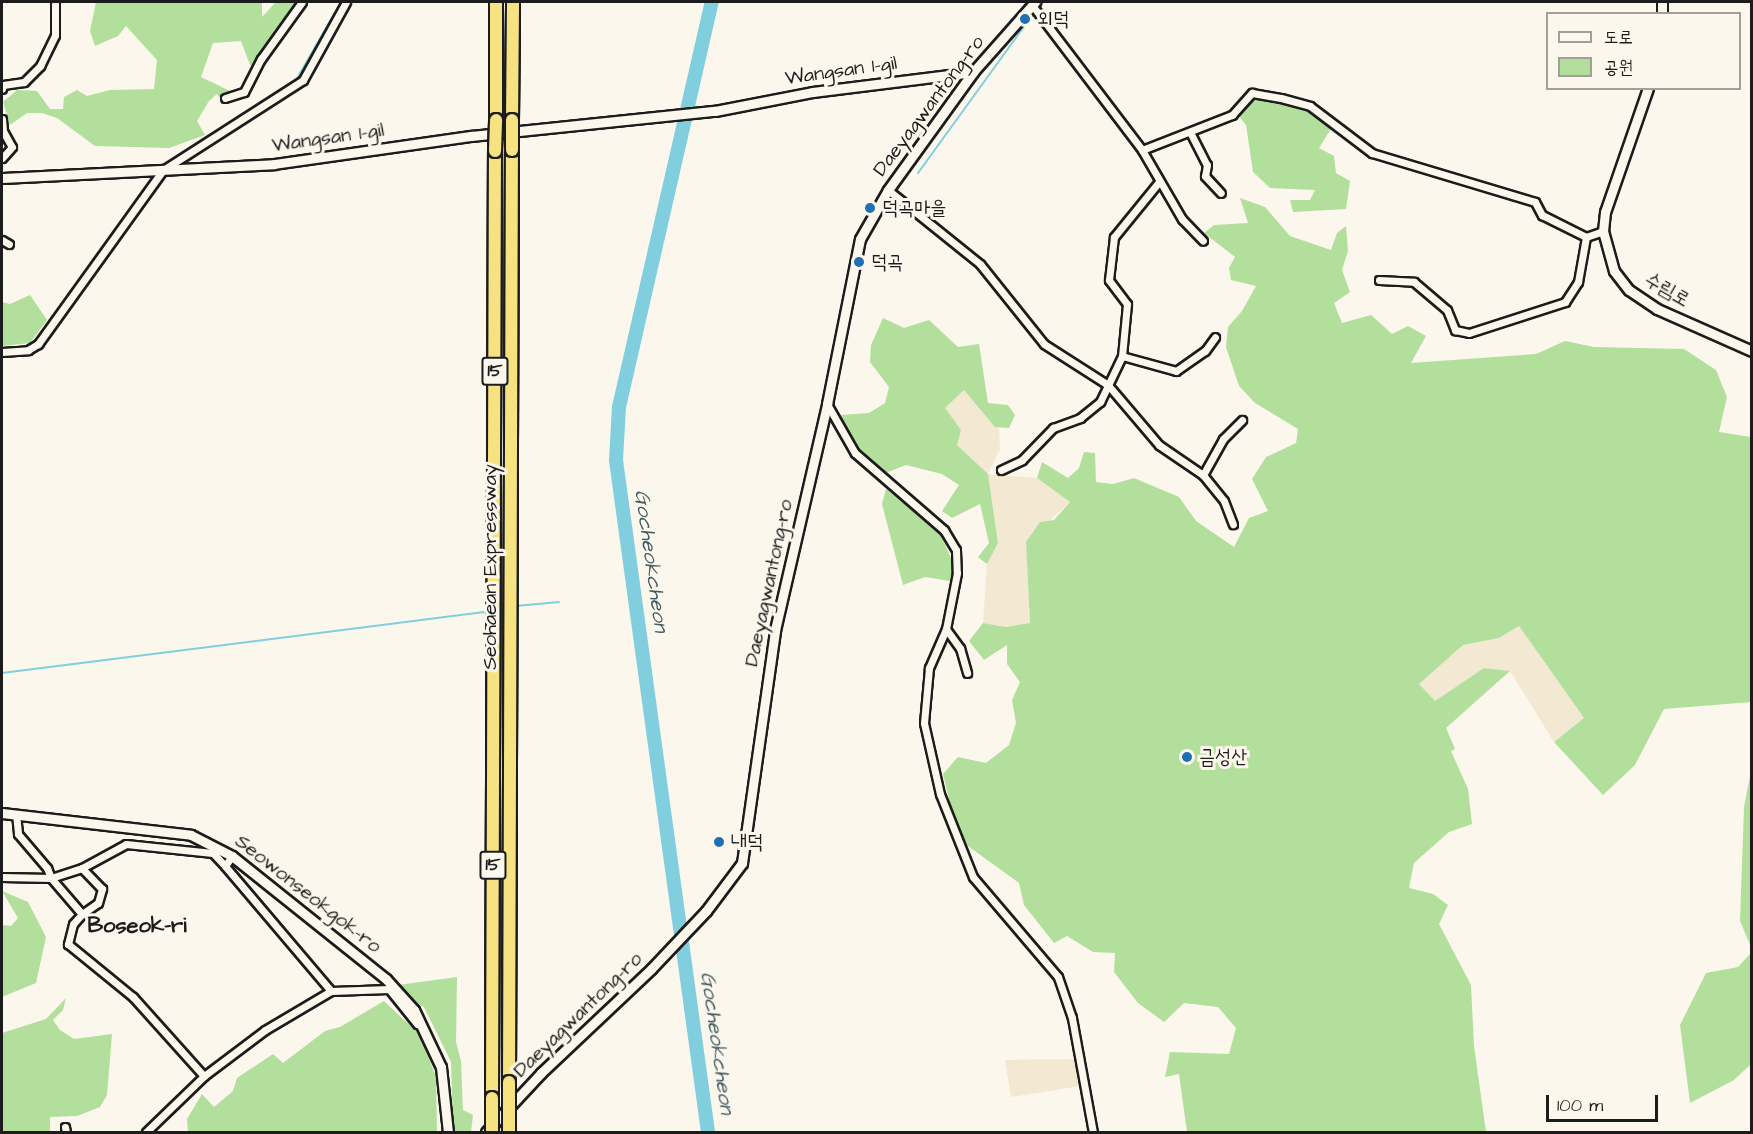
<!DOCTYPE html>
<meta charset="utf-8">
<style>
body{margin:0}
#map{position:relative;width:1753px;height:1134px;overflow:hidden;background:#fbf7ec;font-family:"Architects Daughter","Poor Story",sans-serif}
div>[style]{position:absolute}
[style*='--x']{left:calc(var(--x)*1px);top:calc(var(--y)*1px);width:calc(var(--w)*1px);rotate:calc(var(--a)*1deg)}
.built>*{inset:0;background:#f3e9d2}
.green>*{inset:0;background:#b3df9c}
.stream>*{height:2px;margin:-1px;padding:0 1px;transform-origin:1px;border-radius:1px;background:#80cede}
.river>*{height:14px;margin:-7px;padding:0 7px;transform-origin:7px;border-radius:7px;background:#80cede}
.roads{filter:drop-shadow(2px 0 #1c1c1c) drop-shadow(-2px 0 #1c1c1c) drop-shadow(0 2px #1c1c1c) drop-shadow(0 -2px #1c1c1c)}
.street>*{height:7px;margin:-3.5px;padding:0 3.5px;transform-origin:3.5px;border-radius:3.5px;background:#fbf7ec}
.secondary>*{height:9px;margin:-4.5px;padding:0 4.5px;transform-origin:4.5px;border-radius:4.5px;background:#fbf7ec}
.highway>*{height:12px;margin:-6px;padding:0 6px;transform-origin:6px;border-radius:6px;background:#f6e281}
.bridges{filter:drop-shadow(2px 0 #1c1c1c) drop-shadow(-2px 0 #1c1c1c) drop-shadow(0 2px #1c1c1c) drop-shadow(0 -2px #1c1c1c)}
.highway-bridge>*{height:12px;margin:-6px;padding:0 6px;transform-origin:6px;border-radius:6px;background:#f6e281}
.dots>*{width:16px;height:16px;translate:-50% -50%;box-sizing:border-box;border:3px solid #fbf7ec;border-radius:50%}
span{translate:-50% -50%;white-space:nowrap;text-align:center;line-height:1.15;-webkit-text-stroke:6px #fbf7ec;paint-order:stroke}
.shield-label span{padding:2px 4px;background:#fbf7ec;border:2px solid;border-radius:4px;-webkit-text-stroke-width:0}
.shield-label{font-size:18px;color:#1c1c1c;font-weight:700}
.poi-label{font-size:20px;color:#1c1c1c}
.left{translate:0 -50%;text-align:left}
.street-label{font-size:20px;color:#1c1c1c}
.water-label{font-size:21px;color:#3f5a60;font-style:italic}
.quarter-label{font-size:22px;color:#1c1c1c;font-weight:700}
.frame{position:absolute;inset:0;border:3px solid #1c1c1c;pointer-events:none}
.legend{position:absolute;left:1546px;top:12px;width:195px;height:78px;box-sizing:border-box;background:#fbf7ec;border:2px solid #a29f99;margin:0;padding:8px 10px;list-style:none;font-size:18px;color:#1c1c1c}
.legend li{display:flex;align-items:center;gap:12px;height:30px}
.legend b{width:30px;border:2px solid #a29f99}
.scale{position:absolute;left:1546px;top:1095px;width:112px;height:27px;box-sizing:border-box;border:3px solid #1c1c1c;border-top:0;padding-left:8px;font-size:18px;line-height:21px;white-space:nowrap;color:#1c1c1c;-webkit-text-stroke:4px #fbf7ec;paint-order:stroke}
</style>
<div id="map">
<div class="built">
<div style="clip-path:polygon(964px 390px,999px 427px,1000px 449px,988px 474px,1037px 478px,1070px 502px,1026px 542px,1030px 623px,1006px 627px,983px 623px,987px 564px,998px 543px,988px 475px,957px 445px,945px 408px)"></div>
<div style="clip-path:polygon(1519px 626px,1584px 718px,1554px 742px,1510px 671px,1484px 668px,1435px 701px,1419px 684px,1463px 645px,1499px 638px)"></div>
<div style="clip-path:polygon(1075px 1059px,1081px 1086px,1011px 1097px,1005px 1060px)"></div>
</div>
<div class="green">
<div style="clip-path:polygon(96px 2px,262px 2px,262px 17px,276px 2px,298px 2px,255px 67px,250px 65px,241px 41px,213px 43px,201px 77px,234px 93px,219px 97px,217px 94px,209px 101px,197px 121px,205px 135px,169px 148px,95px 146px,57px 118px,42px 113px,27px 113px,10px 125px,3px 102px,17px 90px,37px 91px,50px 109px,63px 109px,64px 97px,77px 90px,87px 96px,110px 90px,154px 89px,157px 60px,126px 26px,118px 36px,95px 46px,90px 31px)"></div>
<div style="clip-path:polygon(1257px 97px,1306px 109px,1332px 127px,1319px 148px,1334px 156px,1336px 173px,1350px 181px,1346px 209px,1293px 212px,1290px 200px,1310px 200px,1315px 190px,1270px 188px,1253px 172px,1246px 125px,1237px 114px)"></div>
<div style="clip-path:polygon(1240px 198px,1265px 207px,1290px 236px,1331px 250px,1337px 233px,1346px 226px,1348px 251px,1342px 270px,1350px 292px,1334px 303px,1342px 323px,1371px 315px,1392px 334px,1408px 326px,1426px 336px,1411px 363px,1536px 354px,1565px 341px,1594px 347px,1684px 349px,1716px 370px,1727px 397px,1719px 432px,1751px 437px,1751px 702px,1664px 709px,1635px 765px,1603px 795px,1554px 742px,1584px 718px,1519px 626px,1499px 638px,1463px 645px,1419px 684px,1435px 701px,1484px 668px,1510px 671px,1446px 728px,1455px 749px,1451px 751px,1468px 789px,1472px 824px,1449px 832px,1414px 863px,1409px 888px,1433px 894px,1448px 905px,1439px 924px,1471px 985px,1474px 1046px,1486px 1132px,1187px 1132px,1179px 1074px,1165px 1077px,1170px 1052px,1229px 1054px,1236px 1028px,1218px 1007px,1184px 1003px,1164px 1022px,1138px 1003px,1114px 972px,1115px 953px,1093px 952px,1067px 936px,1054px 943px,1024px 905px,1019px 883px,968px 846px,954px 820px,943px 774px,958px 757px,986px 763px,1009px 745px,1016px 723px,1012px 700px,1020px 682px,1007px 664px,1007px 645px,984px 660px,969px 641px,983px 623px,1006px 627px,1030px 623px,1026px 542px,1040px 522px,1054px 520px,1070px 502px,1037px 478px,1042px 462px,1068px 478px,1079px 468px,1084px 452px,1095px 453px,1096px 482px,1113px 484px,1134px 478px,1179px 497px,1196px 521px,1234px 547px,1249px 518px,1268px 511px,1252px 479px,1266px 457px,1296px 443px,1298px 429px,1255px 403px,1239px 386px,1226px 347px,1228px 327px,1242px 311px,1256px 286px,1231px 280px,1229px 268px,1235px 257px,1204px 233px,1214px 225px,1248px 223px)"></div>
<div style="clip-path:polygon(30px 295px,47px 320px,30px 343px,2px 346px,2px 302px,10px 304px)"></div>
<div style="clip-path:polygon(883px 318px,904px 328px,929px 320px,958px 347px,979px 344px,988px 403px,1008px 405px,1015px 415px,1009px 428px,995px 427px,964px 390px,945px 408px,961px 430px,957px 445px,988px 474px,998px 543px,987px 564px,978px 557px,989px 543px,980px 504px,952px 518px,942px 511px,959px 485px,942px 474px,906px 465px,883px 474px,855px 446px,841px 415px,869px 413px,885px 403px,889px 387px,870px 362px,871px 345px)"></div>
<div style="clip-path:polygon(886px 489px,939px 531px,954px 565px,950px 581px,925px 577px,903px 585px,882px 504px)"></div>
<div style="clip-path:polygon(1751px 771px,1751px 947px,1740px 921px,1744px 807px)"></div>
<div style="clip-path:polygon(2px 891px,28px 902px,46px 937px,36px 983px,2px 997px,2px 925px,11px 926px,18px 918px)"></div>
<div style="clip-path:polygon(1751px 953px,1751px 1064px,1734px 1080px,1690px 1103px,1680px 1025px,1706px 973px,1738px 967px)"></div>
<div style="clip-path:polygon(457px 977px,456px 1042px,461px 1061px,463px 1110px,473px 1115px,471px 1132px,456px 1132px,453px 1126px,451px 1062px,424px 1007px,414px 1003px,398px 985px)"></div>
<div style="clip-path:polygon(66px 998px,63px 1010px,53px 1020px,60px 1030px,74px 1039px,112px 1034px,107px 1095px,100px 1107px,77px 1116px,50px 1117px,50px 1132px,2px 1132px,2px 1033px,46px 1019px)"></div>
<div style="clip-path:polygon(384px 1001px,419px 1034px,427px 1053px,436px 1077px,437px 1132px,188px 1132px,187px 1119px,202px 1094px,214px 1107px,233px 1091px,237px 1078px,273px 1054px,283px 1063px,325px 1031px,340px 1027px)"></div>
</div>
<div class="stream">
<div style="--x:1037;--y:8;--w:8;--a:-50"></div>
<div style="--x:295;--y:82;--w:92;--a:-60.1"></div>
<div style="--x:918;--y:173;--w:198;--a:-54.1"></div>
<div style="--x:516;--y:606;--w:43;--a:-5.3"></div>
<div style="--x:2;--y:673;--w:492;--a:-7.2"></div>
</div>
<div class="river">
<div style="--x:708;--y:1132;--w:678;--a:-97.8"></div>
<div style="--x:616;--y:460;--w:53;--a:-86.8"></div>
<div style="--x:619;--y:407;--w:416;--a:-77.1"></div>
</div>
<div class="roads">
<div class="street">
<div style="--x:1032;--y:5;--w:182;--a:52.8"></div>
<div style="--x:1142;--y:150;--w:97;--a:-21.3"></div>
<div style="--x:1232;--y:115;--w:30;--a:-48"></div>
<div style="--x:1252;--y:93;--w:29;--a:10"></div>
<div style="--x:1281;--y:98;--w:30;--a:15"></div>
<div style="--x:1310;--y:106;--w:78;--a:37.2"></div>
<div style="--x:1372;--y:153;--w:170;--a:16.7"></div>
<div style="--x:1535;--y:202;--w:15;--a:62"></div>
<div style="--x:1542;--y:215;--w:49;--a:26.6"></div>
<div style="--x:1586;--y:237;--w:18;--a:-19"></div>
<div style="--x:2;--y:89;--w:4;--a:-76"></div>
<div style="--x:3;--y:85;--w:21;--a:-8"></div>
<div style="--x:24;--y:82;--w:23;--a:-45"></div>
<div style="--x:40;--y:66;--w:34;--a:-64"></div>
<div style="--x:55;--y:35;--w:31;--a:-90"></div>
<div style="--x:225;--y:98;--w:20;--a:-18"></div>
<div style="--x:244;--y:92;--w:37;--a:-63"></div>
<div style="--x:261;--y:59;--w:70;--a:-54.3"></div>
<div style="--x:2;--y:119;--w:12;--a:85"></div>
<div style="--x:3;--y:131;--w:18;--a:61"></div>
<div style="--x:12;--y:147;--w:15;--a:132"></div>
<div style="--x:1190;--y:132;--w:37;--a:63"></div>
<div style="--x:1207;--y:165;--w:11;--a:100"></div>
<div style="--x:1205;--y:176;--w:23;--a:47"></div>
<div style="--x:1142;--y:150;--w:80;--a:59.9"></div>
<div style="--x:1182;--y:219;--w:30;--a:46"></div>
<div style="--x:888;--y:190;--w:118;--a:38.8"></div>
<div style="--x:980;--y:264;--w:102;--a:51.3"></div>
<div style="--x:1044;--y:344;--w:76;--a:32.6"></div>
<div style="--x:1108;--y:385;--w:79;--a:49.6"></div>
<div style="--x:1159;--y:445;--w:53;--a:34.3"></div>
<div style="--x:1203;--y:475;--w:33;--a:51"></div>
<div style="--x:1224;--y:501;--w:25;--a:69"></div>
<div style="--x:2;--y:240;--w:8;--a:30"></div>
<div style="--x:1379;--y:280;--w:35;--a:3"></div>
<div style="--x:1414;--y:282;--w:43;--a:40.3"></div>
<div style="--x:1447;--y:310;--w:22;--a:68"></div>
<div style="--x:1455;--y:330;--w:14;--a:12"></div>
<div style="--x:1469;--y:333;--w:101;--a:-17.9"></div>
<div style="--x:1565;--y:302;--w:24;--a:-57"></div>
<div style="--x:1578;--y:282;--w:46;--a:-79.9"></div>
<div style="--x:2;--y:352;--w:26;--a:-4"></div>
<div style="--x:28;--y:350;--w:12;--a:-31"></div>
<div style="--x:38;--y:344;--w:214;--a:-54.3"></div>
<div style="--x:163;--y:170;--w:166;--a:-32.7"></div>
<div style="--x:303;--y:80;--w:89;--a:-61.1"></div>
<div style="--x:1122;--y:356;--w:56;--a:15.5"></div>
<div style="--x:1176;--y:371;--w:35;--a:-35"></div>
<div style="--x:1205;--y:351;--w:17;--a:-54"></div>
<div style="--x:827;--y:404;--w:56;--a:60.3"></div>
<div style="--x:855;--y:453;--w:118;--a:40.9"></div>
<div style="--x:944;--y:530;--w:23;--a:59"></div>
<div style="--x:956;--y:550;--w:23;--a:88"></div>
<div style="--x:957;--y:573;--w:57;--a:101.1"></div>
<div style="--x:946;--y:629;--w:43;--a:113.6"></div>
<div style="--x:929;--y:668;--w:55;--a:95.2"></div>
<div style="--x:924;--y:723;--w:73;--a:77.3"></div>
<div style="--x:940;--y:794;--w:89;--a:68.3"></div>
<div style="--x:973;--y:877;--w:131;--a:49.6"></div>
<div style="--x:1058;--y:977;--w:43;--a:71.1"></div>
<div style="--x:1072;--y:1018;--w:116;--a:79.6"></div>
<div style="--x:1001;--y:470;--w:23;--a:-25"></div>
<div style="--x:1022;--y:460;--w:45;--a:-45.9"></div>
<div style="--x:1053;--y:428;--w:29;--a:-20"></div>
<div style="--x:1080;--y:418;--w:26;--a:-39"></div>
<div style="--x:1100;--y:402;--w:51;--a:-64.4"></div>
<div style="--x:1122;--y:356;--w:52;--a:-84.5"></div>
<div style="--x:1127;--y:304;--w:30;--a:-127"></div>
<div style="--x:1109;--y:280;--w:43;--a:-83.4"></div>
<div style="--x:1114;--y:237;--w:70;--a:-50.8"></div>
<div style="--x:1203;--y:475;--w:41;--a:-60.9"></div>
<div style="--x:1223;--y:439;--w:27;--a:-45"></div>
<div style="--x:946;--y:629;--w:24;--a:54"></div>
<div style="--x:960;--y:648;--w:26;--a:74"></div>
<div style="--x:16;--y:814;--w:20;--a:84"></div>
<div style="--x:18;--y:834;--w:45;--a:49.5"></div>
<div style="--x:47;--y:868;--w:11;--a:68"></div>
<div style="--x:51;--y:878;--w:33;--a:-18"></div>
<div style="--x:82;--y:868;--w:50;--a:-28.6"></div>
<div style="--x:126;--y:844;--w:87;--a:5.9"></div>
<div style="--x:213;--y:853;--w:18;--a:47"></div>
<div style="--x:232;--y:856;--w:12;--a:125"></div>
<div style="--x:225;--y:866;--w:164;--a:49.7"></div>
<div style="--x:2;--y:877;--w:49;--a:1.2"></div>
<div style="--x:51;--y:878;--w:48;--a:49.3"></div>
<div style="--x:82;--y:914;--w:13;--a:132"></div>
<div style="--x:73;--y:924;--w:21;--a:104"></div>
<div style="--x:68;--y:944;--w:84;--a:39.2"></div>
<div style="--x:133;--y:997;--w:106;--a:48.1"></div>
<div style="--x:82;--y:914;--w:19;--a:-35"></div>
<div style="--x:98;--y:903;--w:15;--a:-74"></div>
<div style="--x:102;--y:889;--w:29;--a:-134"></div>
<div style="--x:65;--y:1127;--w:5;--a:79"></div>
<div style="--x:146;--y:1132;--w:81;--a:-44"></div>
<div style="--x:204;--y:1076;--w:76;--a:-37"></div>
<div style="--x:265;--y:1030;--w:77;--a:-30.6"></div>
<div style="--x:331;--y:991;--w:58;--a:-2"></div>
<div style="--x:389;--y:989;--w:45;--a:51.3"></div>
</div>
<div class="secondary">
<div style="--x:1662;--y:14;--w:12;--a:-90"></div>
<div style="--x:1648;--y:88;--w:131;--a:109.1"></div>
<div style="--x:1605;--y:212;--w:19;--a:96"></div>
<div style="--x:1603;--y:231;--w:41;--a:74.6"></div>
<div style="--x:1614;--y:271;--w:24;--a:52"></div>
<div style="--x:1629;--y:290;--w:34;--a:34"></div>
<div style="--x:1657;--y:309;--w:104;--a:23.9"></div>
<div style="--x:2;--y:178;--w:272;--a:-2.9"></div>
<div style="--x:274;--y:164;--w:199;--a:-8.1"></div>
<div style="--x:471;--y:136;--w:245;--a:-5.9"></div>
<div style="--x:715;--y:111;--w:100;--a:-11"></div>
<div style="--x:813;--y:92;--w:161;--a:-7.1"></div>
<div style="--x:2;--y:813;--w:190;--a:6.6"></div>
<div style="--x:191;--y:835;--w:46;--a:27.1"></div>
<div style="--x:232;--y:856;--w:197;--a:38.6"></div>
<div style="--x:386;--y:979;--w:42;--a:47.9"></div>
<div style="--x:414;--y:1010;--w:63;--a:64.7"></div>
<div style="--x:441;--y:1067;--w:65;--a:83.9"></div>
<div style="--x:486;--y:1132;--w:81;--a:-47"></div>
<div style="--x:541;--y:1073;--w:151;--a:-43.4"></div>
<div style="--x:651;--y:969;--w:80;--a:-46.5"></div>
<div style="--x:706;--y:911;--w:60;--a:-53.1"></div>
<div style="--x:742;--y:863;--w:235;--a:-81.9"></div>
<div style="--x:775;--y:630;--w:232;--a:-77"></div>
<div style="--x:827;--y:404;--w:168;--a:-78.7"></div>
<div style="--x:860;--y:239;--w:56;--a:-60.3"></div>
<div style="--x:888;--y:190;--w:145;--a:-54.2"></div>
<div style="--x:973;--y:72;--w:94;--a:-48.5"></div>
</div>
<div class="highway">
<div style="--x:496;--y:120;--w:118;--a:-90"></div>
<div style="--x:512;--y:120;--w:118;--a:-89.5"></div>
<div style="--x:509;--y:1082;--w:932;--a:-89.82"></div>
<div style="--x:492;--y:1098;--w:947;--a:-89.82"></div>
</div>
</div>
<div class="bridges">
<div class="highway-bridge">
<div style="--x:512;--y:150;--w:30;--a:-90"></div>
<div style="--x:495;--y:151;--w:31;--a:-88"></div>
<div style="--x:492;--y:1098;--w:34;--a:90"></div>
<div style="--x:509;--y:1132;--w:50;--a:-90"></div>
</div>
</div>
<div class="dots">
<div style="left:1025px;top:19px;background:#1f6fb2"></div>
<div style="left:870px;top:208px;background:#1f6fb2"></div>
<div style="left:859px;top:262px;background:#1f6fb2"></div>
<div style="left:1187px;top:757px;background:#1f6fb2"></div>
<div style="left:719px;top:842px;background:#1f6fb2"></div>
</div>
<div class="shield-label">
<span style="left:495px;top:371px">15</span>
<span style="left:493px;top:865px">15</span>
</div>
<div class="poi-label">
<span class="left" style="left:1037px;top:19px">외덕</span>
<span class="left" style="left:882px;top:208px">덕곡마을</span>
<span class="left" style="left:871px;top:262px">덕곡</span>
<span class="left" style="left:1199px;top:757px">금성산</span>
<span class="left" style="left:731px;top:842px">내덕</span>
</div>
<div class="street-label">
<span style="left:841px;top:71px;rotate:-8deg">Wangsan 1-gil</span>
<span style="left:929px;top:106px;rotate:-53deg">Daeyagwantong-ro</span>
<span style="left:328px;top:138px;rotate:-8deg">Wangsan 1-gil</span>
<span style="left:1667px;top:290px;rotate:30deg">수림로</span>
<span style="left:490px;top:567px;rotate:-90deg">Seohaean Expressway</span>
<span style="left:769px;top:583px;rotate:-78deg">Daeyagwantong-ro</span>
<span style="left:308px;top:894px;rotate:38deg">Seowonseokgok-ro</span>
<span style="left:578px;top:1015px;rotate:-44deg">Daeyagwantong-ro</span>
</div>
<div class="water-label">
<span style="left:651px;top:561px;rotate:82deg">Gocheokcheon</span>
<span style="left:717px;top:1043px;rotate:82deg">Gocheokcheon</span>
</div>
<div class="quarter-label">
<span style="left:137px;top:926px">Boseok-ri</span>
</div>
<div class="frame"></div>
<ul class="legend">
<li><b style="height:8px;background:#fbf7ec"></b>도로</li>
<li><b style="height:16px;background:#b3df9c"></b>공원</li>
</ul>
<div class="scale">100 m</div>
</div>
